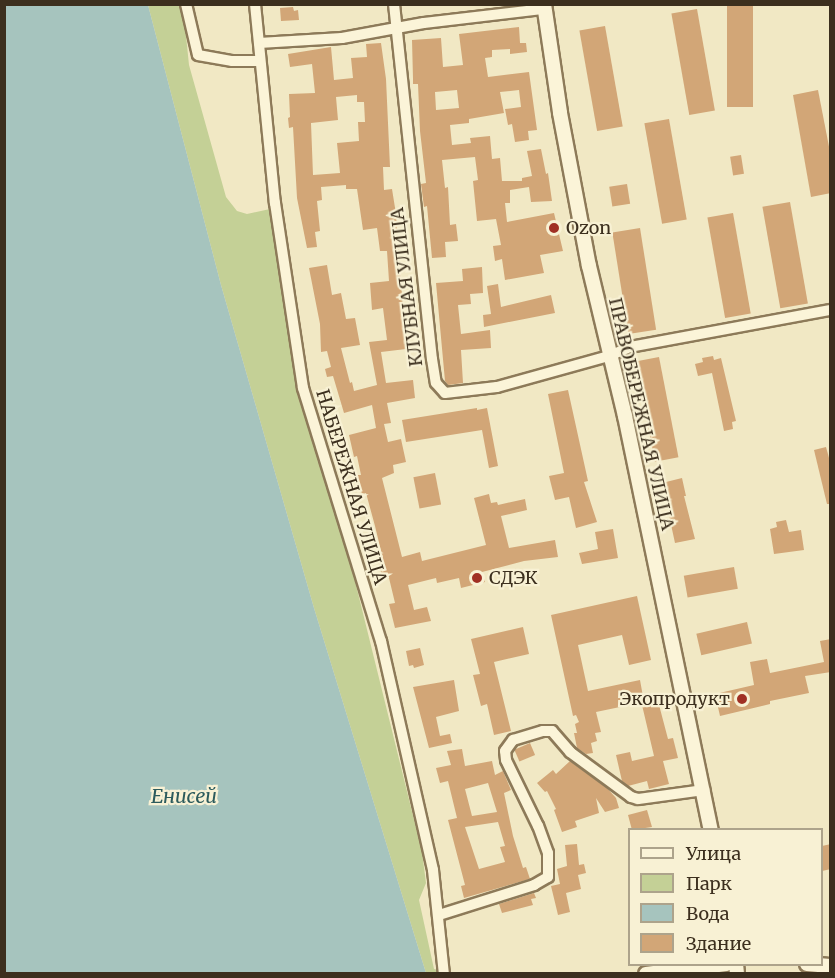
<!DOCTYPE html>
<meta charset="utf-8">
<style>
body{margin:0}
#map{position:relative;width:835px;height:978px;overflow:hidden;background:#f1e8c4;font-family:Merriweather,serif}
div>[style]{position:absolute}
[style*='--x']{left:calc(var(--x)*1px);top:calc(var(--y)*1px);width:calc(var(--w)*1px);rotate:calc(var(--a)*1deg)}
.green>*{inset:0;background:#c4d096}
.water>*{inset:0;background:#a6c4be}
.building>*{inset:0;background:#d2a677;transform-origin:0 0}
.roads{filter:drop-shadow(2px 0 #8d7a59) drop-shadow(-2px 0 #8d7a59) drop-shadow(0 2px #8d7a59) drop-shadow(0 -2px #8d7a59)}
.street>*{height:10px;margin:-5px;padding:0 5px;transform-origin:5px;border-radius:5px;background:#fbf4d8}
.secondary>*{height:14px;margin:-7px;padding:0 7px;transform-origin:7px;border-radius:7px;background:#fbf4d8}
.dots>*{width:16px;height:16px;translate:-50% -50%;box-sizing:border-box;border:3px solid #f8f1d4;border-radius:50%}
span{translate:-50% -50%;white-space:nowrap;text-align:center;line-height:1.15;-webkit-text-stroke:4.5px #f8f1d4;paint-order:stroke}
.poi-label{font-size:18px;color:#3c2f1e}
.left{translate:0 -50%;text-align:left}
.right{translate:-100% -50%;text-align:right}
.street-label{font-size:18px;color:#3c2f1e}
.water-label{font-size:20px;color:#2c5b5d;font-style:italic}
.frame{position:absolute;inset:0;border:6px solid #3c2f1e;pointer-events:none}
.legend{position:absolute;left:628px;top:828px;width:195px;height:138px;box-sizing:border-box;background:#f8f1d4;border:2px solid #ada38b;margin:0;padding:8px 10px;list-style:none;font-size:18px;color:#3c2f1e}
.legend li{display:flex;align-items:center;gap:12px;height:30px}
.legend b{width:30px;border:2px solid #ada38b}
</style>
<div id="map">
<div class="green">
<div style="clip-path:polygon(148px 5px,180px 5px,185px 26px,189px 65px,226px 197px,237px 211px,247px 214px,270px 209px,296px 384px,355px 581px,422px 852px,426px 883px,419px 900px,434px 969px,451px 973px,426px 973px,314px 608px,221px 285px)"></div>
</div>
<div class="water">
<div style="clip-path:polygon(5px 4px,148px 5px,221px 285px,314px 608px,426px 973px,5px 973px)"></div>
</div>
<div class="building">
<div style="left:727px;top:4px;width:26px;height:103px"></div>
<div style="clip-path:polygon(293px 7px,294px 11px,298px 10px,299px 20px,281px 21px,280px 8px)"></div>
<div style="left:697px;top:9px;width:103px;height:26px;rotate:80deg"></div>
<div style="left:605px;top:26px;width:102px;height:26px;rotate:80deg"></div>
<div style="clip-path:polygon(evenodd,519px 27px,520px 43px,526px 43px,527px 52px,510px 54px,510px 49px,492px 50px,492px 57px,485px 58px,488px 77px,529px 72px,537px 130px,528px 131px,529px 140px,515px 142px,512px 124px,508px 125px,505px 109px,521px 107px,519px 90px,500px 92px,504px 113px,469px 119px,469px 123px,450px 125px,452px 145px,471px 143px,470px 138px,490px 136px,492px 159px,500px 158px,502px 181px,522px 181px,522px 178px,532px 176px,527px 151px,541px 149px,546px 174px,548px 173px,552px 201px,531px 202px,529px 187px,510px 190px,510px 203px,505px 203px,507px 222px,554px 213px,563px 251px,540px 255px,544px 273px,505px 280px,502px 259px,495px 261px,493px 246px,501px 245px,496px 219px,477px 221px,473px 181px,478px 180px,475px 157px,442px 160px,445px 188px,448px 187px,450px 225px,456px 224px,458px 241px,445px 242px,446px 257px,432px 258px,427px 206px,424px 207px,421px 184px,426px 183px,420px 131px,418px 84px,413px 84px,413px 79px,412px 40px,441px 38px,443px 67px,463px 65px,459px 34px,519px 27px,457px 90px,459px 108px,436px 110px,435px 92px,457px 90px)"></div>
<div style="clip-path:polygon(evenodd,381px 43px,386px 79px,390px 167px,383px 167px,384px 190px,392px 189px,396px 214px,406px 349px,381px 352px,386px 383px,413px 380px,415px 398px,387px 403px,391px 423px,384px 424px,388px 442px,401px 439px,406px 462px,393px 465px,394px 473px,382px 478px,402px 557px,420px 552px,422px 561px,486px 545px,474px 498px,489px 494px,491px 503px,497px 502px,498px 505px,525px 499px,527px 510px,501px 516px,509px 548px,555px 540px,558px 557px,524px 561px,482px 572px,485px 582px,461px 588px,459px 578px,437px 583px,436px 578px,408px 585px,414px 610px,427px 607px,431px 621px,395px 628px,389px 604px,395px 603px,389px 578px,383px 580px,378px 560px,383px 559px,375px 526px,366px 493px,362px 494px,357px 475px,361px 475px,357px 456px,354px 457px,349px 435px,376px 428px,372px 405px,344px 413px,333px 376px,327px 377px,325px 369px,331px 367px,327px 351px,321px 352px,320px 324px,309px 268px,327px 265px,332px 295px,341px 293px,346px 319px,355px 318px,360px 345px,341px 348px,350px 383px,352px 382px,354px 391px,377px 385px,369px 342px,387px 340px,383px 308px,372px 310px,370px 283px,389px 281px,387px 251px,380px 251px,377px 228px,363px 230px,357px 189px,346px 189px,346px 185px,321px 187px,322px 200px,317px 201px,320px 231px,315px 232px,317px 247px,307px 248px,297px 198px,293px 127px,289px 128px,288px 118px,290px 117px,289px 94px,315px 93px,312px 64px,290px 67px,288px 54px,331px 47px,334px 80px,353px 78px,351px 58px,367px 57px,366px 44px,381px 43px,357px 95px,357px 102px,364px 102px,365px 122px,358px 122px,359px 141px,337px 143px,340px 173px,313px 175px,311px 123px,338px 120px,336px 97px,357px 95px)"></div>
<div style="clip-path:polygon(818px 90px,831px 157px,831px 193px,811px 197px,793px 95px)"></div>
<div style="left:669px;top:119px;width:102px;height:25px;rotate:80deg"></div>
<div style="left:741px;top:155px;width:19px;height:11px;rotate:81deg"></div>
<div style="left:627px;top:184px;width:20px;height:18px;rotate:81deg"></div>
<div style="left:790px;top:202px;width:103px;height:28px;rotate:80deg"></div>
<div style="left:733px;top:213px;width:102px;height:26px;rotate:80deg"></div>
<div style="left:640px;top:228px;width:103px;height:28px;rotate:81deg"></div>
<div style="clip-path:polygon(482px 267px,483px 293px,470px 294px,471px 304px,458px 305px,461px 334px,490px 330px,491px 348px,461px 350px,463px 383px,448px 385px,445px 381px,436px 283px,463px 281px,462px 269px)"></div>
<div style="clip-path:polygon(498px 284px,501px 307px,551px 295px,555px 313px,484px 327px,483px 315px,491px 314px,487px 286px)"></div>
<div style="clip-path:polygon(713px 356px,714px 360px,721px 358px,736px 421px,732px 422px,733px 429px,724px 431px,712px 373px,698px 376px,695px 364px,703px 362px,702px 358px)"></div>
<div style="left:659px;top:357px;width:102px;height:24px;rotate:79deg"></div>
<div style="clip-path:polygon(568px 390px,588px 481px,584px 482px,597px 522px,576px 528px,569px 497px,555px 500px,549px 476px,564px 473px,548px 394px)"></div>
<div style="clip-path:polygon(477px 408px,477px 410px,487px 408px,498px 466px,489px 468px,482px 430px,406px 442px,402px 420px)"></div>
<div style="clip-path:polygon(826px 447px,831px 465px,831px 504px,827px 504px,814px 450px)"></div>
<div style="left:435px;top:473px;width:32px;height:22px;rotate:79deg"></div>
<div style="clip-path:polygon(682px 478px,686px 496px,684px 496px,695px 539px,675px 543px,662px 483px)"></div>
<div style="clip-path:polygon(786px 520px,789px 532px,801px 530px,804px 550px,774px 554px,770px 529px,777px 527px,776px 522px)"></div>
<div style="clip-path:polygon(613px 529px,618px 558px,582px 564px,579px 553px,598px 549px,595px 532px)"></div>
<div style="left:734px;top:567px;width:22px;height:51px;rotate:80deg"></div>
<div style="clip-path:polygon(637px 596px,651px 660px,629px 665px,622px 635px,578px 645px,588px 691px,640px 680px,644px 702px,596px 712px,601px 732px,595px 733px,597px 741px,591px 743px,593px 753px,586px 754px,577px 748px,574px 733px,577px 733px,575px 724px,579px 722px,576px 715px,573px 716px,551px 615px)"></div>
<div style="left:747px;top:622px;width:22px;height:52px;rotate:77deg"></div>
<div style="clip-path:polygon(523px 627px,529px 654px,494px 662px,511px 731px,494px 735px,487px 704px,481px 706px,473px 675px,480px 674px,471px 639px)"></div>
<div style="clip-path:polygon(831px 639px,831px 672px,805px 676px,809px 693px,770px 701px,770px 704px,720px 716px,715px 694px,754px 685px,750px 662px,767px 659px,770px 673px,824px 662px,820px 641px)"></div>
<div style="clip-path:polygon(420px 648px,424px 665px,414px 668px,413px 665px,409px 666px,406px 651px)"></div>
<div style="clip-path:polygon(454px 680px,459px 711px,436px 717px,440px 736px,450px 734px,452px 743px,429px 748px,413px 687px)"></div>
<div style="clip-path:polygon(658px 701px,668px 739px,673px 738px,678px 758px,663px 761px,669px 784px,649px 789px,647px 781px,628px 786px,622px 781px,616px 755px,630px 752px,632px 761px,654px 756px,642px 705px)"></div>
<div style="left:530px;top:743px;width:13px;height:17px;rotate:67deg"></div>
<div style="clip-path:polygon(evenodd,462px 749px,465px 766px,492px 761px,495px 775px,503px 771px,511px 790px,504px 793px,513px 836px,523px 868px,526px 867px,530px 879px,464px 898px,461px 886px,465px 885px,448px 820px,457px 818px,448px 781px,440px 783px,436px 768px,451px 765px,447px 751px,462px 749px,488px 783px,497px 812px,472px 816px,465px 789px,488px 783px,462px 749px,498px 822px,505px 846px,500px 847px,505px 862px,479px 869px,465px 827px,498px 822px)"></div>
<div style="clip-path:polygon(570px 761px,607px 788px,616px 798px,619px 808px,605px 812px,596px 798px,599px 813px,575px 821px,577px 827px,562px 832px,554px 810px,556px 809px,547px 791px,545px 792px,537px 783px,553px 770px,556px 774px)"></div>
<div style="clip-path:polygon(647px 810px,652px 827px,632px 830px,628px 815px)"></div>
<div style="clip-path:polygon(577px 844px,579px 865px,584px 864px,586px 873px,578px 875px,581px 889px,566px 893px,570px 912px,558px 915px,551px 886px,560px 884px,557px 869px,567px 866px,565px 845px)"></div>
<div style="clip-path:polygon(831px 844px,831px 869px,822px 871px,822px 846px)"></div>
<div style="clip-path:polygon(534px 893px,536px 898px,531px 899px,533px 905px,502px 913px,499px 904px)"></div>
</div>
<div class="roads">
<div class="street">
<div style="--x:186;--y:4;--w:52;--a:76.8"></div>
<div style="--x:198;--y:55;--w:35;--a:10"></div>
<div style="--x:232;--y:61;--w:28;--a:0"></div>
<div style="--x:255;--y:4;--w:200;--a:84.3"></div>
<div style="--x:275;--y:203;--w:187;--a:81.4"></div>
<div style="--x:303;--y:388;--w:265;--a:72.9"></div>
<div style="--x:381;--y:641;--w:235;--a:77.2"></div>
<div style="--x:433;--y:870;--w:105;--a:84"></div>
<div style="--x:394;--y:4;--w:357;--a:83.9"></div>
<div style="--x:432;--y:359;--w:24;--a:81"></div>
<div style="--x:436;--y:383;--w:13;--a:48"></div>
<div style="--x:445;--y:393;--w:52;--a:-6.6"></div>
<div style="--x:497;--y:387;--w:116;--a:-15.5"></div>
<div style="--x:609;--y:356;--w:23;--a:-23"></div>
<div style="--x:630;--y:347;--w:203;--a:-10.5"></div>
<div style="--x:259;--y:43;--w:83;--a:-3.4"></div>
<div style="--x:342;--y:38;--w:83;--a:-10.4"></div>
<div style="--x:424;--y:23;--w:121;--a:-6.7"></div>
<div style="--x:439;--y:915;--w:100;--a:-17.5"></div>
<div style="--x:534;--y:885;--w:16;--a:-30"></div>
<div style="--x:548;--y:877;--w:24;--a:-90"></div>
<div style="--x:548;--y:853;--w:29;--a:-110"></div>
<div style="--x:538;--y:826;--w:73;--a:-115.9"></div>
<div style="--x:506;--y:760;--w:9;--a:-96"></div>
<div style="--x:505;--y:751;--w:14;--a:-54"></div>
<div style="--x:513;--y:740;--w:31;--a:-17"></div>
<div style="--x:543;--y:731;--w:9;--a:0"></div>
<div style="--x:552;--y:731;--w:28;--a:49"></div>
<div style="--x:570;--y:752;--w:76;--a:36.4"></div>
<div style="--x:631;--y:797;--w:7;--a:16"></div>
<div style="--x:638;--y:799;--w:67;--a:-7.8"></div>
</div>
<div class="secondary">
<div style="--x:544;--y:4;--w:110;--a:81.6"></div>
<div style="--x:560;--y:113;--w:156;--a:79.3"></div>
<div style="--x:589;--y:266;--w:154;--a:76.5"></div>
<div style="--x:625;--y:416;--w:423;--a:78.3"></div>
<div style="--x:736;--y:964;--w:10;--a:84"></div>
<div style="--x:807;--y:964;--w:23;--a:5"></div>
<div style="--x:646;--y:974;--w:81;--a:-7.1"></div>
</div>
</div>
<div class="dots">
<div style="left:554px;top:228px;background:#a03024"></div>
<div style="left:477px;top:578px;background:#a03024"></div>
<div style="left:742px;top:699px;background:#a03024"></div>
</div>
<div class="poi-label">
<span class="left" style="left:566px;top:228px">Ozon</span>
<span class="left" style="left:489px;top:578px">СДЭК</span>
<span class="right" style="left:730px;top:699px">Экопродукт</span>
</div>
<div class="street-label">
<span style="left:407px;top:287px;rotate:-97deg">КЛУБНАЯ УЛИЦА</span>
<span style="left:641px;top:414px;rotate:77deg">ПРАВОБЕРЕЖНАЯ УЛИЦА</span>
<span style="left:351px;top:487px;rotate:73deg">НАБЕРЕЖНАЯ УЛИЦА</span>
</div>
<div class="water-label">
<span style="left:184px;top:795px">Енисей</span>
</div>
<div class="frame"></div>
<ul class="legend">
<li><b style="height:8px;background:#fbf4d8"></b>Улица</li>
<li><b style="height:16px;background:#c4d096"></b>Парк</li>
<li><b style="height:16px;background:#a6c4be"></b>Вода</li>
<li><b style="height:16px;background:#d2a677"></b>Здание</li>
</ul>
</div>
